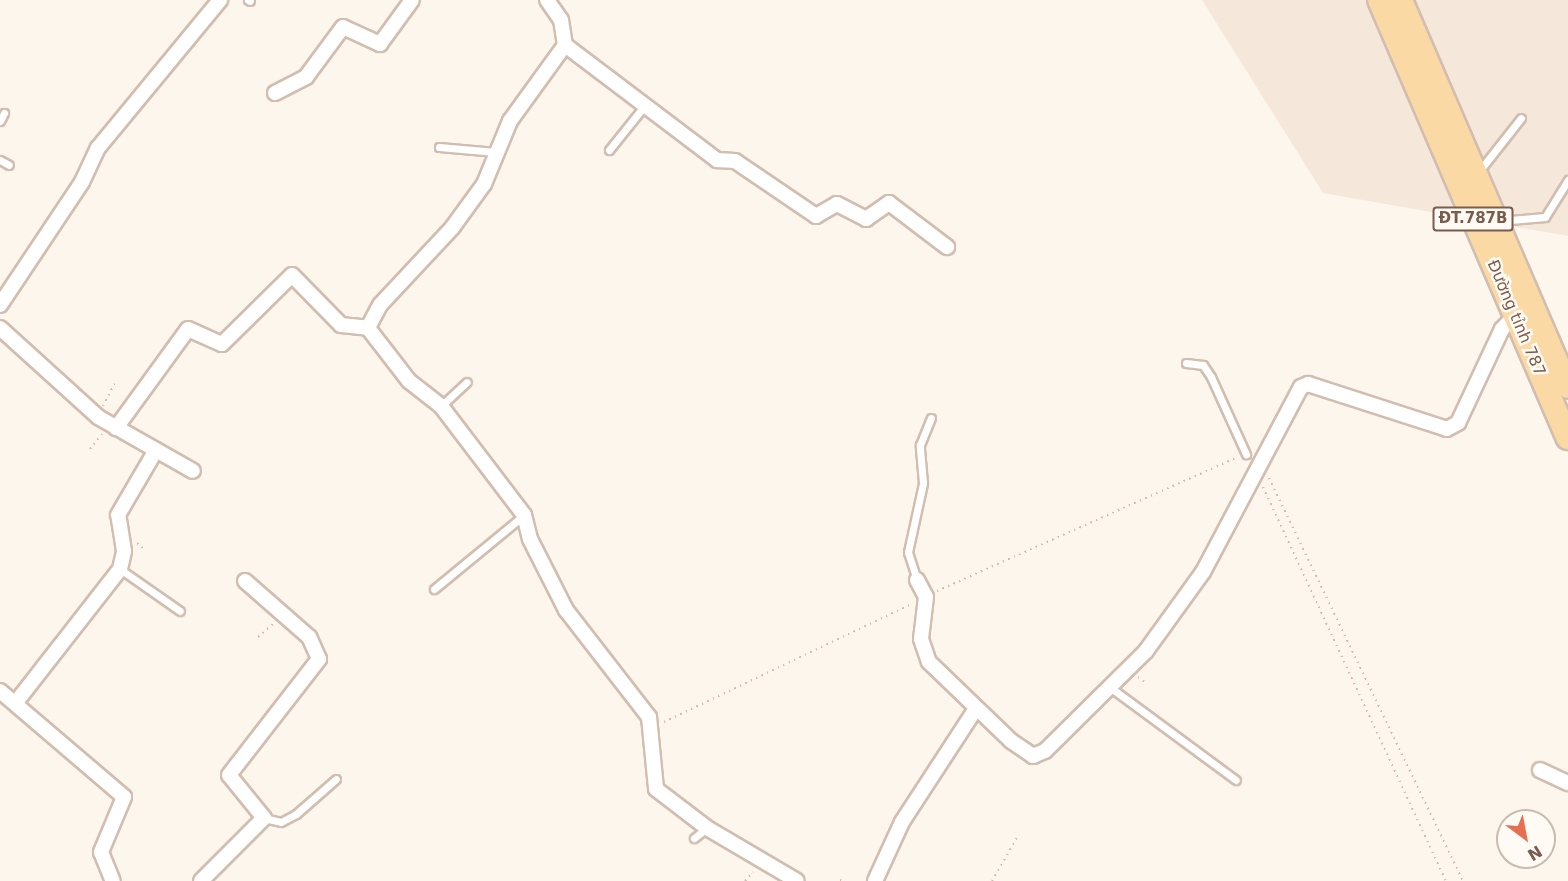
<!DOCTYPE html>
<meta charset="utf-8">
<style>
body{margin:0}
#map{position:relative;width:1568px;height:881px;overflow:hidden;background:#fdf6ec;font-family:"DejaVu Sans",sans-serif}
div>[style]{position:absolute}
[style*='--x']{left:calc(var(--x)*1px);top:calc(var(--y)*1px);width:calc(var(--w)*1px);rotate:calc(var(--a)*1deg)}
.residential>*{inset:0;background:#f5e8da}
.path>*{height:2px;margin-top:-1px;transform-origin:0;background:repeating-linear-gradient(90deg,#d9b8a5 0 1.5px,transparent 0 6px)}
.roads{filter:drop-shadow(2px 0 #d1beb0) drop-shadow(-2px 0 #d1beb0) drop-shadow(0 2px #d1beb0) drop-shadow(0 -2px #d1beb0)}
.service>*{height:7px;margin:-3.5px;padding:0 3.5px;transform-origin:3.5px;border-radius:3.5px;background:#fff}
.minor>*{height:14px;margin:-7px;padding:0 7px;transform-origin:7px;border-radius:7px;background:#fff}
.primary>*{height:22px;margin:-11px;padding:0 11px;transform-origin:11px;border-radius:11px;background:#fbd9a5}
span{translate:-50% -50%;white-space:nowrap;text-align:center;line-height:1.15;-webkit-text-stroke:5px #fffaf3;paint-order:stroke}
.shield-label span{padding:2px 4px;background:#fffaf3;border:2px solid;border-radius:4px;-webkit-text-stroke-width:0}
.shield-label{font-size:15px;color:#7a5c4d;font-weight:700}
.street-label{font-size:16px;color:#7a5c4d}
.north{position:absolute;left:1496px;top:809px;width:60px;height:60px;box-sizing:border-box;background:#fffaf3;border:2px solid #cabbb1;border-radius:50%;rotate:148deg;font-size:16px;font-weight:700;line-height:24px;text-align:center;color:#7a5c4d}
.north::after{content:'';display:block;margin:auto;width:21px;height:27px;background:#e76f51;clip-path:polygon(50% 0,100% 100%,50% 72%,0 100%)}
</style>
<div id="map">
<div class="residential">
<div style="clip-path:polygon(1202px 0,1568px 0,1568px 236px,1323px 193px)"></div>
</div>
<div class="path">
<div style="--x:103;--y:406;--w:25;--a:-63"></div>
<div style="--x:90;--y:449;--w:19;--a:-51"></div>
<div style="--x:1269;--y:478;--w:447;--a:64.3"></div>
<div style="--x:1263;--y:487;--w:434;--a:65.1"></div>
<div style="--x:137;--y:543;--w:11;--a:41"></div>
<div style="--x:937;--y:591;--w:327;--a:-24"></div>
<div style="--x:258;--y:637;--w:20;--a:-41"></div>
<div style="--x:1138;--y:677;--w:9;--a:36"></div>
<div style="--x:664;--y:722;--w:274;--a:-25.5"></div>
<div style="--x:840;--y:880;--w:2;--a:27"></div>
<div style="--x:745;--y:881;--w:12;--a:-48"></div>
<div style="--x:992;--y:881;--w:54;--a:-60.1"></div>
</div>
<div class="roads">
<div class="service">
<div style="--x:248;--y:0;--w:2;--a:27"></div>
<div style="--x:0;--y:121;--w:9;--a:-63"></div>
<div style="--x:439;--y:147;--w:57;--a:5"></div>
<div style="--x:609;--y:150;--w:58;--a:-51.3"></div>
<div style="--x:0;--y:160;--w:10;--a:29"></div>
<div style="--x:1480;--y:170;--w:66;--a:-51.7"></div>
<div style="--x:1499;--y:221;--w:46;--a:-5"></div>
<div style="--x:1545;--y:217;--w:44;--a:-58.1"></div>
<div style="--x:1186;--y:363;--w:17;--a:7"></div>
<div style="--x:1203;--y:365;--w:14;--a:56"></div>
<div style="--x:1211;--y:377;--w:85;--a:65.6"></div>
<div style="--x:441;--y:406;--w:35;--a:-43"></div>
<div style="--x:120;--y:569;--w:73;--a:35"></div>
<div style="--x:917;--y:580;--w:29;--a:-108"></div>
<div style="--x:908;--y:552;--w:71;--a:-77.7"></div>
<div style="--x:923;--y:483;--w:38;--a:-95"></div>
<div style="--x:920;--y:445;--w:29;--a:-68"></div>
<div style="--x:434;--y:589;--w:117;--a:-39.4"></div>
<div style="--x:1111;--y:688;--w:155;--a:36.4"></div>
<div style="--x:264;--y:818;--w:17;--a:13"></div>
<div style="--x:281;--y:822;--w:17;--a:-28"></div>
<div style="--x:296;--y:814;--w:53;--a:-41.2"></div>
<div style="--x:694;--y:838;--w:16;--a:-38"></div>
</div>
<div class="minor">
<div style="--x:547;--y:0;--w:24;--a:55"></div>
<div style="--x:561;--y:20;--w:25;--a:81"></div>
<div style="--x:565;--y:45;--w:94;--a:125.9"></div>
<div style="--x:510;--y:121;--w:68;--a:112.4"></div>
<div style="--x:484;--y:184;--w:54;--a:126"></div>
<div style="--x:452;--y:228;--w:105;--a:133.1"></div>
<div style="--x:380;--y:305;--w:26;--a:118"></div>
<div style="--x:368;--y:328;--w:67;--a:52.3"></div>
<div style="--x:409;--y:381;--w:41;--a:38"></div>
<div style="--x:441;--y:406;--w:137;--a:52.7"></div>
<div style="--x:524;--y:515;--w:25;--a:76"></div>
<div style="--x:530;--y:539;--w:80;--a:63.1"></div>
<div style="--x:566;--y:610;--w:135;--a:52.2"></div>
<div style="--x:649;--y:717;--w:72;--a:84.4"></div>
<div style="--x:656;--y:789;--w:64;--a:37.4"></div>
<div style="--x:707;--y:828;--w:104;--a:30.5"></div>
<div style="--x:565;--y:45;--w:191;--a:37.1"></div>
<div style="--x:717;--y:160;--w:18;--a:3"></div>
<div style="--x:735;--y:161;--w:98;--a:34.2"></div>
<div style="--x:816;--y:216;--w:24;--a:-30"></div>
<div style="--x:837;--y:204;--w:33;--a:27"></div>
<div style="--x:866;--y:219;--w:28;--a:-35"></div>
<div style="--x:889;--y:203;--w:73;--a:37.2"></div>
<div style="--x:275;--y:93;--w:35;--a:-27"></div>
<div style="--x:306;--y:77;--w:62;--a:-53.5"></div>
<div style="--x:343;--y:27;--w:41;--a:24.7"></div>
<div style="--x:380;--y:44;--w:54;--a:-54"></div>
<div style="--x:0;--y:305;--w:148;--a:-56.3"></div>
<div style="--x:82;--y:182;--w:38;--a:-65"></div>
<div style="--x:98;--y:148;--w:192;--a:-50.5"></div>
<div style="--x:0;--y:328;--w:132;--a:42.2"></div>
<div style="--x:98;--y:417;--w:109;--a:29.6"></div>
<div style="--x:116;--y:428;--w:122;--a:-54"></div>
<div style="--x:188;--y:329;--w:37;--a:24"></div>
<div style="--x:222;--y:344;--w:98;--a:-44.6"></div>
<div style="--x:292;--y:275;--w:70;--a:45.6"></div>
<div style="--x:341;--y:325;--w:27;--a:6"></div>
<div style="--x:917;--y:580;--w:19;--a:62"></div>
<div style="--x:926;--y:597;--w:42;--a:96.8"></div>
<div style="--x:921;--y:639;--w:24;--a:71"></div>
<div style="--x:929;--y:662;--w:114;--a:43.9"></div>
<div style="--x:1011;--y:741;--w:27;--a:34"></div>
<div style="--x:1033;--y:756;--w:13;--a:-23"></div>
<div style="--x:1045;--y:751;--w:142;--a:-44.7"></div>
<div style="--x:1146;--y:651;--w:97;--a:-54.2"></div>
<div style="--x:1203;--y:572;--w:209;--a:-62.1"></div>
<div style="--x:1301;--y:387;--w:8;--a:-23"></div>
<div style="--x:1308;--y:384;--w:146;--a:17.9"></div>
<div style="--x:1447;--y:429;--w:13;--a:-29"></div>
<div style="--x:1458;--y:423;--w:104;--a:-64.9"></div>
<div style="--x:1502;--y:329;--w:18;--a:-45"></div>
<div style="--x:0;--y:691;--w:163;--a:40.5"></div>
<div style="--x:124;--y:797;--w:60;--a:112.7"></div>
<div style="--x:101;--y:852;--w:31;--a:68"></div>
<div style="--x:17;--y:701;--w:167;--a:-52"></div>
<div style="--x:120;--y:569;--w:18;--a:-77"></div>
<div style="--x:124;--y:551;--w:36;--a:-99"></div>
<div style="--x:118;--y:515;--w:75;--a:-59.7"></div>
<div style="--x:1540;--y:770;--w:31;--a:25"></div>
<div style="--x:201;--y:881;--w:89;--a:-45"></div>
<div style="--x:264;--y:818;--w:55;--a:-129.1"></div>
<div style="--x:229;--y:775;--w:147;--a:-52.2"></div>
<div style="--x:319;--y:659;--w:24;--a:-114"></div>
<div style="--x:309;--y:637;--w:85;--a:-138.8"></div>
<div style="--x:875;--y:881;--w:65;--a:-65.4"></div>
<div style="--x:902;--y:822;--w:134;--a:-56.9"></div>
</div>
<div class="primary">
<div style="--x:1379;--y:0;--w:477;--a:66.7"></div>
<div style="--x:1401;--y:0;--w:421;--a:66.7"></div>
</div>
</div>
<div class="shield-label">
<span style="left:1473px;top:219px">ĐT.787B</span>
</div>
<div class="street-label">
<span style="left:1516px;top:318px;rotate:67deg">Đường tỉnh 787</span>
</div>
<div class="north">N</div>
</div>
